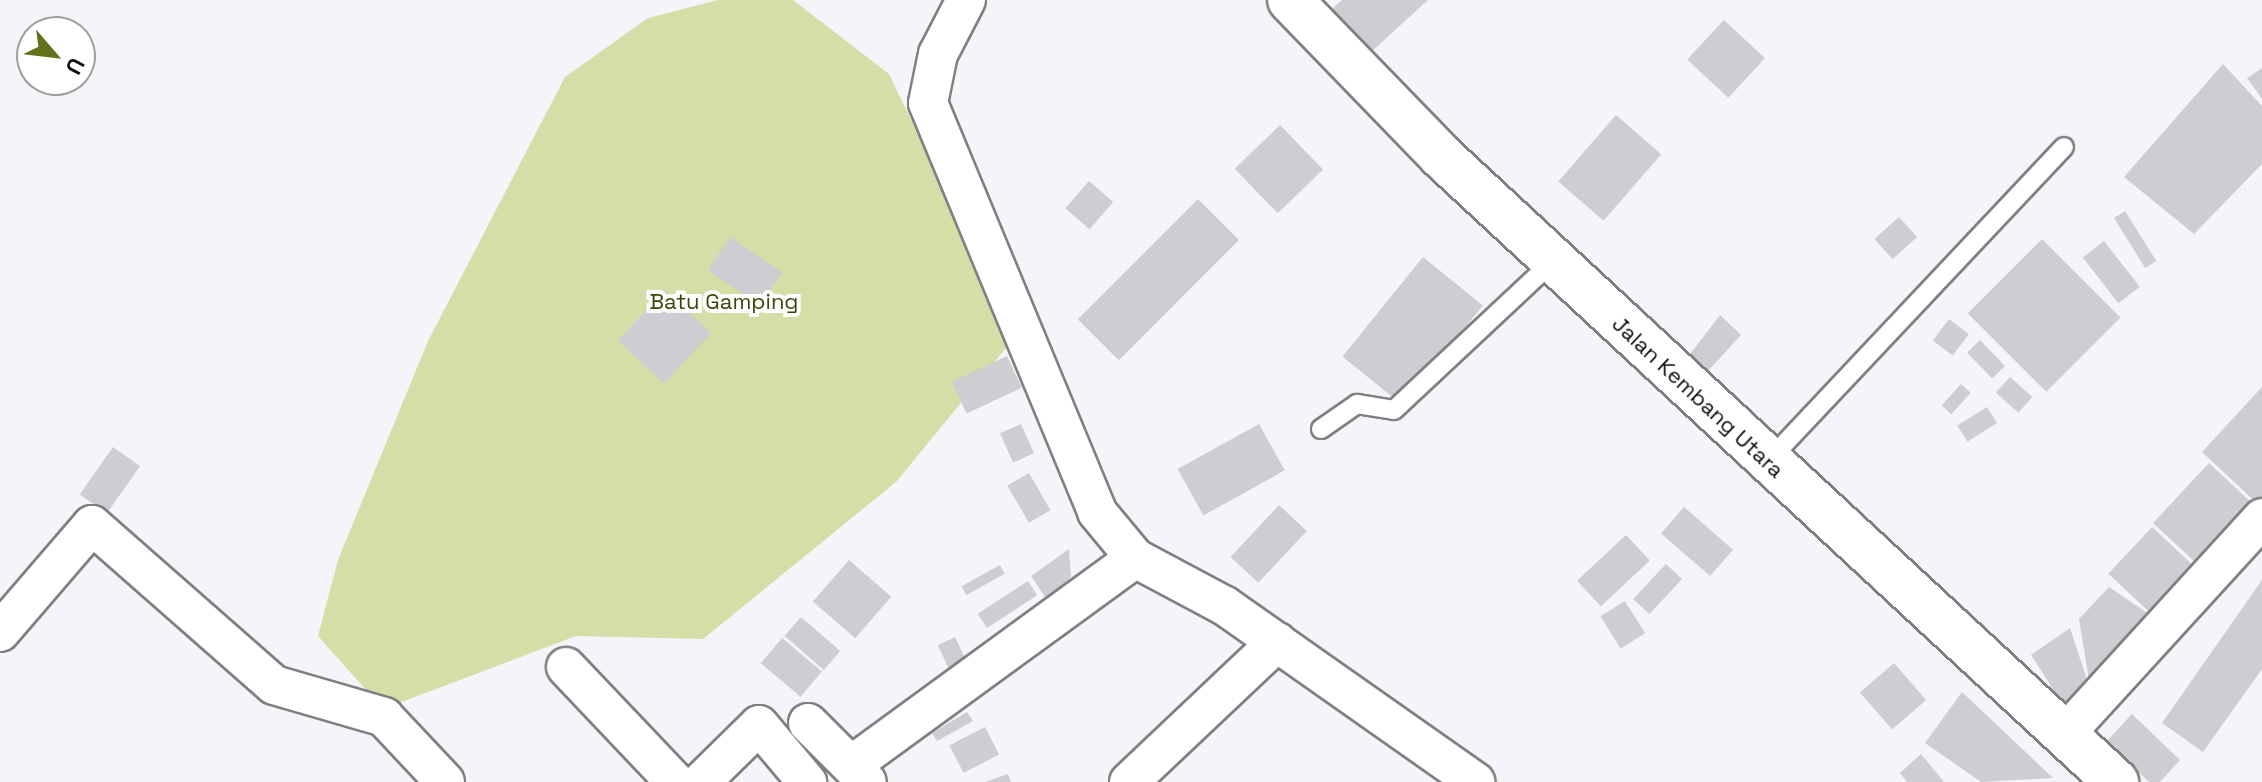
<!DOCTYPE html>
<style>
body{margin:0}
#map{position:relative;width:2262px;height:782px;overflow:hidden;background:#f6f4f8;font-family:"Space Grotesk",sans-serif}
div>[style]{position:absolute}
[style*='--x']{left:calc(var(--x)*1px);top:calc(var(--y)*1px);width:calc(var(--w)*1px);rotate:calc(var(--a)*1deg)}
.green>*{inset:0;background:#d4dfa7}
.building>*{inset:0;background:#cfcdd1;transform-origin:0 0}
.roads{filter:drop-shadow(2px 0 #817f83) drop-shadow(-2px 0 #817f83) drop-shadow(0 2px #817f83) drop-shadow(0 -2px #817f83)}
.lane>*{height:18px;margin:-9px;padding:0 9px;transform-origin:9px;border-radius:9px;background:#fff}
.street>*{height:38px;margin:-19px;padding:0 19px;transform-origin:19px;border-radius:19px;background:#fff}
.secondary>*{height:44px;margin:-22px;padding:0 22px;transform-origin:22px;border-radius:22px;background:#fff}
span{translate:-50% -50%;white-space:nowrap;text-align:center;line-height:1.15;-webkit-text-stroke:8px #fff;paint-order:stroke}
.park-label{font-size:22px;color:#3d440b}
.street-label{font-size:22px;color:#0f0e0f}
.north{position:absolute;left:16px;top:16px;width:80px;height:80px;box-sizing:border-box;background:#fff;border:2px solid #9f9f9f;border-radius:50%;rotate:118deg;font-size:22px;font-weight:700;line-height:32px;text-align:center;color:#0f0e0f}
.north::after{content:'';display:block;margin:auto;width:28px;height:36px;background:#65701a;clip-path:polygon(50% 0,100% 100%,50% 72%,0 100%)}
</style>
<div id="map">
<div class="green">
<div style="clip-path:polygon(718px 0,793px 0,889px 74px,1015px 337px,896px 482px,703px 639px,576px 636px,383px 709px,318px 636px,338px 560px,428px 341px,565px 77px,648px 18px)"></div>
</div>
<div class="building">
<div style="clip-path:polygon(1342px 0,1428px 0,1370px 53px,1331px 10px)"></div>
<div style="left:1724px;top:20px;width:56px;height:54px;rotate:43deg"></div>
<div style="clip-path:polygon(2223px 64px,2262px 106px,2262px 164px,2194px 234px,2124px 177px)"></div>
<div style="clip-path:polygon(2262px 68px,2262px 99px,2247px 78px)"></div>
<div style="left:1616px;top:115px;width:60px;height:88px;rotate:41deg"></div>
<div style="left:1280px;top:125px;width:62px;height:63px;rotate:46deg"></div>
<div style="left:1089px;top:181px;width:32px;height:36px;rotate:41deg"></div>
<div style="left:1198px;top:199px;width:58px;height:170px;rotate:45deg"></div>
<div style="left:2125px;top:211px;width:59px;height:13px;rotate:58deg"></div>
<div style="left:1899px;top:217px;width:27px;height:33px;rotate:48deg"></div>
<div style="left:730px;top:237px;width:63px;height:40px;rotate:34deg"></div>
<div style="left:2042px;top:239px;width:111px;height:105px;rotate:45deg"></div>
<div style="left:2104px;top:241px;width:58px;height:27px;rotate:52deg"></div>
<div style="left:1423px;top:257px;width:77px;height:128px;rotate:39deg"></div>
<div style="left:665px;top:290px;width:63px;height:69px;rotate:43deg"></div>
<div style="clip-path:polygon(1720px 315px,1741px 335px,1697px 383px,1681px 366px)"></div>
<div style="left:1949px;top:319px;width:25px;height:27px;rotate:37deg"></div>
<div style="left:1980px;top:340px;width:36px;height:18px;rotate:46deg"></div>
<div style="left:1007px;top:356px;width:35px;height:61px;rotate:65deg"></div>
<div style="left:2010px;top:377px;width:30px;height:21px;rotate:42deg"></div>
<div style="left:1961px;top:384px;width:13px;height:29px;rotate:42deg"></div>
<div style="clip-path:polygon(2262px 387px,2262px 508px,2202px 452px)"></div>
<div style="left:1987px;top:407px;width:19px;height:35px;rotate:58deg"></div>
<div style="left:1021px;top:424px;width:32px;height:23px;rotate:66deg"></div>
<div style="left:1259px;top:424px;width:53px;height:93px;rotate:61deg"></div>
<div style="left:113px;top:447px;width:33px;height:58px;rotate:35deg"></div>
<div style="left:2209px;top:463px;width:70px;height:82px;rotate:43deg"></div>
<div style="left:1029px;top:473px;width:43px;height:25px;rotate:60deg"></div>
<div style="left:1279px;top:505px;width:38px;height:71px;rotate:43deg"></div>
<div style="left:1684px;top:507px;width:65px;height:35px;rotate:41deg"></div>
<div style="left:2152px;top:527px;width:69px;height:64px;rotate:43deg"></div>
<div style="left:1626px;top:535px;width:35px;height:67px;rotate:47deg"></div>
<div style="clip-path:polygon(1069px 549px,1071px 577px,1047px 600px,1031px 576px)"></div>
<div style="left:849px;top:560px;width:56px;height:55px;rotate:41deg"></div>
<div style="left:1666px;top:564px;width:22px;height:48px;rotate:43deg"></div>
<div style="left:1000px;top:565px;width:10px;height:44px;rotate:61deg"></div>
<div style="clip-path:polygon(2262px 580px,2262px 669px,2203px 752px,2162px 723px)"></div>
<div style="left:1028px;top:581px;width:17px;height:60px;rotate:57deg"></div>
<div style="clip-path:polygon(2109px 587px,2159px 621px,2091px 692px,2079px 619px)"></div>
<div style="left:1625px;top:601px;width:38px;height:29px;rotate:58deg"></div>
<div style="left:801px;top:617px;width:52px;height:25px;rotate:41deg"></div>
<div style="clip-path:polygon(2070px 628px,2091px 692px,2063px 704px,2031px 655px)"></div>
<div style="left:955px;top:637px;width:31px;height:19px;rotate:65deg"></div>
<div style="left:782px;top:638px;width:52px;height:33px;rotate:40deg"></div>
<div style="left:1894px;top:663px;width:49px;height:45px;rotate:49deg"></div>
<div style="clip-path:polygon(1962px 692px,2053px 778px,1981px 782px,1925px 743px)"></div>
<div style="clip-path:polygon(967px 712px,973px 721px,937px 741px,932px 733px)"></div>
<div style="clip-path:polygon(2132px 714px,2180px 760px,2160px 782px,2149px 782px,2106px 742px)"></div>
<div style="left:985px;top:727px;width:31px;height:40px;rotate:63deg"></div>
<div style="clip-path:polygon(1921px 754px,1944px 782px,1907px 782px,1900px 773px)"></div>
<div style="clip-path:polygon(1008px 774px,1011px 782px,985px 782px)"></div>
</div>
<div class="roads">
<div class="lane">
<div style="--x:1321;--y:429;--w:44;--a:-34.8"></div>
<div style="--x:1357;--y:404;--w:37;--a:9"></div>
<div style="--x:1394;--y:410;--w:218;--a:-43.1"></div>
<div style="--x:1769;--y:460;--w:430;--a:-46.7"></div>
</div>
<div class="street">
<div style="--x:966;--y:0;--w:61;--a:117.4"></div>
<div style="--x:938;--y:54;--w:50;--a:101.5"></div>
<div style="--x:928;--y:103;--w:443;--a:67.5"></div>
<div style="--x:1097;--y:512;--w:60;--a:50.4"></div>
<div style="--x:1135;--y:558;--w:102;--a:28.1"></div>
<div style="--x:1225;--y:606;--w:306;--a:35.1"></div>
<div style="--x:0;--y:632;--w:141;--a:-49.3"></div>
<div style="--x:92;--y:525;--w:242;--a:41.3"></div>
<div style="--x:274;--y:685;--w:115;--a:16.2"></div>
<div style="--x:384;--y:717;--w:89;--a:46.8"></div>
<div style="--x:566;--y:667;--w:158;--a:46.5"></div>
<div style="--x:808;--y:723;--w:83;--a:45"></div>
<div style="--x:2066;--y:733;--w:291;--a:-47.6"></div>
<div style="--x:853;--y:764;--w:349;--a:-36.1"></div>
<div style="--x:701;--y:782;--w:81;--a:-44.5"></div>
<div style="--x:759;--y:725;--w:75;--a:49.9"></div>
<div style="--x:1129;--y:782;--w:204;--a:-43.4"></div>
</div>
<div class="secondary">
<div style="--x:1290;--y:0;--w:217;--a:45.9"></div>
<div style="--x:1441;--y:156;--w:921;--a:42.84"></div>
</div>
</div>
<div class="park-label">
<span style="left:724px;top:302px">Batu Gamping</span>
</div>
<div class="street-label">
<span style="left:1698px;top:397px;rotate:43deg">Jalan Kembang Utara</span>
</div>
<div class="north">U</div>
</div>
